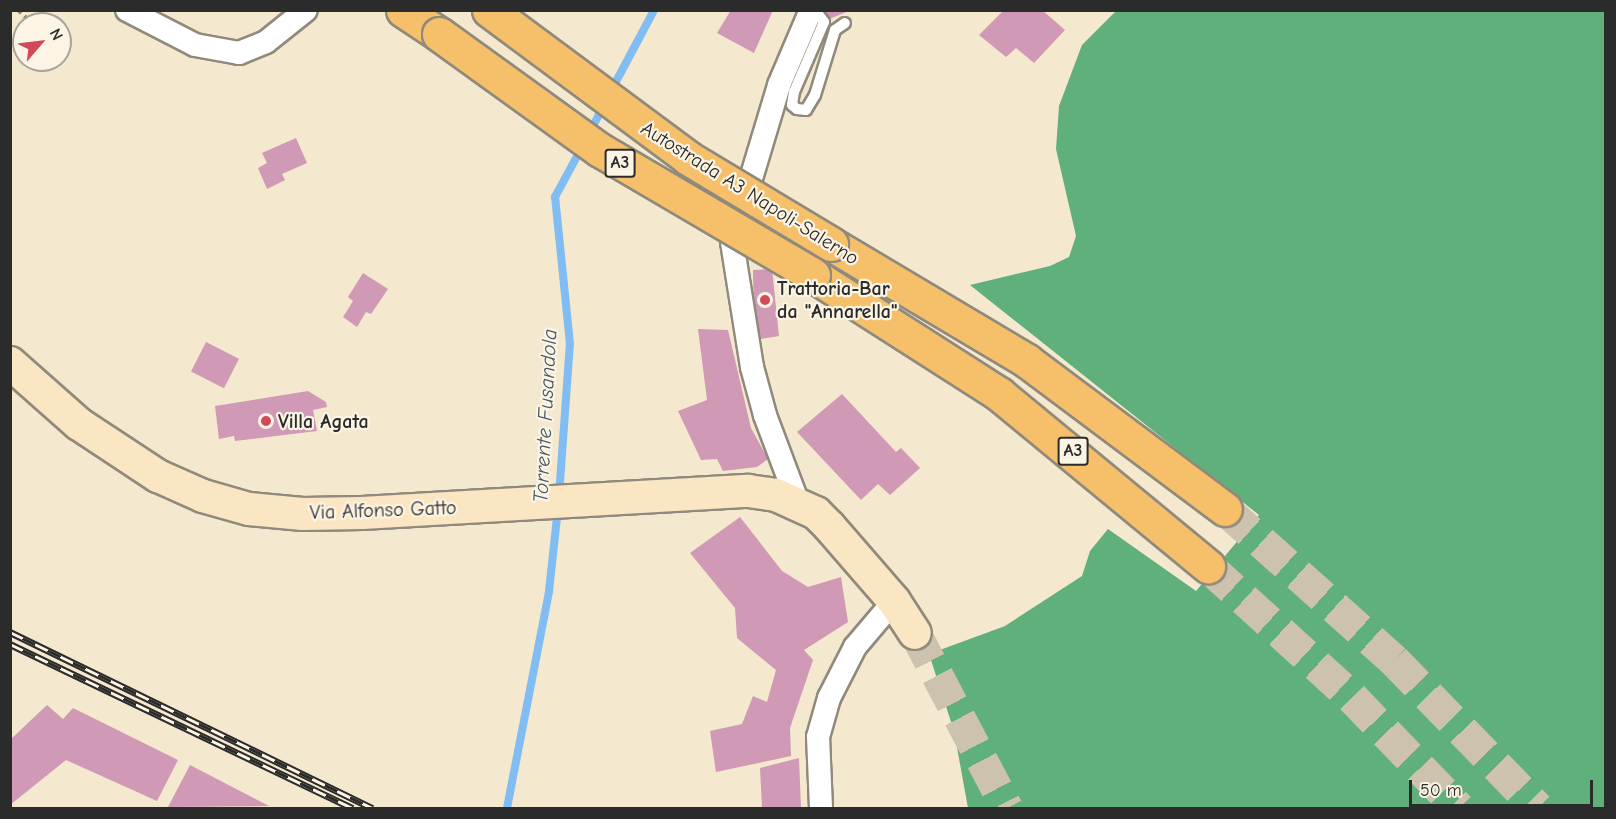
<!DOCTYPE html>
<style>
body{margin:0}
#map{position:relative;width:1616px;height:819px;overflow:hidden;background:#f4e8ce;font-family:"Comic Neue",sans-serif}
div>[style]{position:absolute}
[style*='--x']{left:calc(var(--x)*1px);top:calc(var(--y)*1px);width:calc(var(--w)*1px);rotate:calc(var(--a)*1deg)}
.forest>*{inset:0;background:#60b07b}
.stream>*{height:8px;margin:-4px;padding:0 4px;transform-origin:4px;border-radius:4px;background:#81bdf3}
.building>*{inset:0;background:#d099b5;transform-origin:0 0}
.secondary-tunnel>*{height:32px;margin-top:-16px;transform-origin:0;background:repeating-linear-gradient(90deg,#ccc2ad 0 32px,transparent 0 48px)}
.motorway-tunnel>*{height:33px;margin-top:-16.5px;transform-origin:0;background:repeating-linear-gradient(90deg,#ccc2ad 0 33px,transparent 0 49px)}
.path>*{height:4px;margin-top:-2px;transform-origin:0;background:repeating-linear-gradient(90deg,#908a7c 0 4.5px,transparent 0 9px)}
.roads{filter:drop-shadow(2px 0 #908a7c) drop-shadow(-2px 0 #908a7c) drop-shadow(0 2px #908a7c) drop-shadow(0 -2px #908a7c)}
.service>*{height:10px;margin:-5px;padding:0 5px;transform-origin:5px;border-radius:5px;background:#fff}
.minor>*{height:22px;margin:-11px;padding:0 11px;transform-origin:11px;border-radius:11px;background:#fff}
.secondary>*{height:32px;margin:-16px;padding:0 16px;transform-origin:16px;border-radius:16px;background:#fbe6c4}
.motorway>*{height:33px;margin:-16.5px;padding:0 16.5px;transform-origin:16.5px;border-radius:16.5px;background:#f6c06b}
.rail>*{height:7px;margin-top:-3.5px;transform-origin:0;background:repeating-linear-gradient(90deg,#fcf5e5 0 14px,#2b2b2b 0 28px);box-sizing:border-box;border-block:2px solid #2b2b2b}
.bridges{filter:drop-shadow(2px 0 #908a7c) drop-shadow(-2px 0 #908a7c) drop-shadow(0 2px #908a7c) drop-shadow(0 -2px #908a7c)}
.motorway-bridge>*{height:33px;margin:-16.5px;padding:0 16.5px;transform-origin:16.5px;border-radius:16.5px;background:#f6c06b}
.dots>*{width:16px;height:16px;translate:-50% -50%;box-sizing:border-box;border:3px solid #fcf5e5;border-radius:50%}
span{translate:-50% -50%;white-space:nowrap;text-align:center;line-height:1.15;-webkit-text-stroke:4.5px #fcf5e5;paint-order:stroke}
.shield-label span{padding:2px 4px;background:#fcf5e5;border:2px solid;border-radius:4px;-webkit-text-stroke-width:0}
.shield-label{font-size:18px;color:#2b2b2b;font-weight:700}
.street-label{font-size:20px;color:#2b2b2b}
.poi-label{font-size:20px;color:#2b2b2b;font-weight:700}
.left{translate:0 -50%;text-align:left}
.water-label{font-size:21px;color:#455767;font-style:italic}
.frame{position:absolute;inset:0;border:12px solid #2b2b2b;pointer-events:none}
.north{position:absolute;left:12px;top:12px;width:60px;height:60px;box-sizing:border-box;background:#fcf5e5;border:2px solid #a8a49b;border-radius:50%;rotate:62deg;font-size:16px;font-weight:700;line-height:24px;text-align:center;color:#2b2b2b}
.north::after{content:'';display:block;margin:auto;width:21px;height:27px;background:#d1495b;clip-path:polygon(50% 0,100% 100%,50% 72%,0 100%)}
.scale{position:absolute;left:1409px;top:780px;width:184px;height:27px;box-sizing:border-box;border:3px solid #2b2b2b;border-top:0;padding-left:8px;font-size:18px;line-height:21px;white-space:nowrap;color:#2b2b2b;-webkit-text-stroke:4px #fcf5e5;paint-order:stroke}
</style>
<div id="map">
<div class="forest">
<div style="clip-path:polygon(1116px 11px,1605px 11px,1605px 808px,968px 808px,954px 731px,929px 654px,1005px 626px,1082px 576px,1090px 551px,1108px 529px,1196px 591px,1259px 515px,970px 285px,1050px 266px,1069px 257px,1076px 236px,1056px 149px,1059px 106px,1082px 45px)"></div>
</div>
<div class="stream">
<div style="--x:611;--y:91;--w:92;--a:-62"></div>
<div style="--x:589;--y:134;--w:34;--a:-63"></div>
<div style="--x:559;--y:496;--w:152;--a:-85.9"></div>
<div style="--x:570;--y:344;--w:148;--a:-95.8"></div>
<div style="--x:555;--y:197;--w:57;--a:-61.6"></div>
<div style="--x:507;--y:808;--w:221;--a:-79"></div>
<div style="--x:549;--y:591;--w:83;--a:-83.8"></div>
</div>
<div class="building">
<div style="clip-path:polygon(731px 10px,773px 10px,754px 53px,717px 33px)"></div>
<div style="clip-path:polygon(824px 10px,851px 10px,827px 20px)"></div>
<div style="clip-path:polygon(1004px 10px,1042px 10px,1065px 30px,1034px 63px,1016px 48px,1006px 57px,979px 35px)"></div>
<div style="clip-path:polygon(296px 138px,307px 163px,282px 174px,285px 180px,267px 189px,258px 168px,267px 163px,262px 153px)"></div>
<div style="clip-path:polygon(772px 269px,779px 336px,754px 340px,753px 270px)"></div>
<div style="clip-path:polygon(363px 273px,388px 289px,371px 314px,366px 312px,357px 327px,343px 317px,353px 301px,348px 297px)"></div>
<div style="clip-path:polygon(698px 329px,728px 330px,751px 428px,768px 459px,757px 467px,723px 471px,717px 459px,701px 460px,678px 411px,707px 400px)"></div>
<div style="left:206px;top:342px;width:37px;height:33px;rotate:27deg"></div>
<div style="clip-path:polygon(308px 391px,326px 402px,327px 407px,313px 410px,317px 431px,235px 441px,234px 436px,219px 439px,215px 406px)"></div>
<div style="clip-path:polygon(842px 394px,896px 452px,901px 448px,920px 468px,890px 495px,878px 484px,861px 500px,797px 432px)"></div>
<div style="clip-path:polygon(740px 517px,782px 571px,808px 587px,841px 577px,848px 622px,804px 650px,813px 660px,790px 728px,791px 756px,716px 772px,710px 731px,742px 724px,753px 696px,767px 702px,776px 670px,737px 638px,735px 608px,690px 553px)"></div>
<div style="clip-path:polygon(47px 705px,63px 719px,73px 708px,178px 760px,157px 801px,66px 760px,10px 805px,10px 740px)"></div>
<div style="clip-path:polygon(799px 758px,801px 808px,762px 808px,760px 768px)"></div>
<div style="clip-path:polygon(190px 765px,269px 806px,168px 807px)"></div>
</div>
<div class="secondary-tunnel">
<div style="--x:915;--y:633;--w:198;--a:62.3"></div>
</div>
<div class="motorway-tunnel">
<div style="--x:1225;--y:509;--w:227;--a:41.8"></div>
<div style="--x:1394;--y:660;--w:206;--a:45.8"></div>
<div style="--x:1208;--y:566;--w:195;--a:42.3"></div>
<div style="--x:1352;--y:697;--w:154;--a:46.1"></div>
</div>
<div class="path">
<div style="--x:18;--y:10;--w:19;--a:43"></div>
<div style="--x:32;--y:23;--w:12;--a:-20"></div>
<div style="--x:43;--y:19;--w:10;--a:-119"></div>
</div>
<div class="roads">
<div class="service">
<div style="--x:815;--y:10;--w:15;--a:53"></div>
<div style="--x:824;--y:22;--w:76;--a:113.2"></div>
<div style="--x:794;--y:92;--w:13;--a:99"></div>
<div style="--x:792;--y:105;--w:6;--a:39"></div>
<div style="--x:797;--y:109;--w:9;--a:6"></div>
<div style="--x:806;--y:110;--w:17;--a:-59"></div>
<div style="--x:815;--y:95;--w:68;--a:-72.9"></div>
<div style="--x:835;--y:30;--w:12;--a:-35"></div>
</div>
<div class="minor">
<div style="--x:127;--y:10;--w:76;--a:27.2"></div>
<div style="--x:195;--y:45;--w:45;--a:10.3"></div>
<div style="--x:239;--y:53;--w:29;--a:-22"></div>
<div style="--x:266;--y:42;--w:51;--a:-38.7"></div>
<div style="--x:798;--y:503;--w:94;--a:-110.6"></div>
<div style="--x:765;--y:415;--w:50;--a:-105.2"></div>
<div style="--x:752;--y:367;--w:127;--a:-99.1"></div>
<div style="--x:732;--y:242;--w:164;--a:-73.3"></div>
<div style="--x:779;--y:85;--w:82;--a:-66.9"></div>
<div style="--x:821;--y:808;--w:71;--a:-92.4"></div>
<div style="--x:818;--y:737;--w:41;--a:-74.2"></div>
<div style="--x:829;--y:698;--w:57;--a:-63"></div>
<div style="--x:855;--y:647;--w:60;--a:-49.7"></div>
</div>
<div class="secondary">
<div style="--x:10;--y:363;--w:92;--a:41.5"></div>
<div style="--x:79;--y:424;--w:95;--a:33.4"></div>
<div style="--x:158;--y:476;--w:49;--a:24"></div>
<div style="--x:203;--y:496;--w:48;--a:15.8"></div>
<div style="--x:249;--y:509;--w:54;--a:5.3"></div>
<div style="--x:303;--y:514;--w:59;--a:-1"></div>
<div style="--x:362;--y:513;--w:387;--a:-3.3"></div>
<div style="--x:748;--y:491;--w:28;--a:8"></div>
<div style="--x:776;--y:495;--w:44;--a:24.2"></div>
<div style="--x:816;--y:513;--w:18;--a:45"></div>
<div style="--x:829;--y:526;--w:99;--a:49.1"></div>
<div style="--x:894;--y:601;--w:38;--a:57"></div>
</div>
<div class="motorway">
<div style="--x:403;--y:10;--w:43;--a:33.7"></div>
<div style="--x:831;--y:244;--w:228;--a:30.8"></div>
<div style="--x:1027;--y:361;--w:247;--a:36.8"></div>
<div style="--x:813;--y:275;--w:221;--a:32.6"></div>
<div style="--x:999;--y:394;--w:271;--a:39.5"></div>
</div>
</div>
<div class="rail">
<div style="--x:10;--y:632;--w:403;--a:25.9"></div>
<div style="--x:10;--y:644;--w:380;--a:25.6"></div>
</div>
<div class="bridges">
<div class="motorway-bridge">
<div style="--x:489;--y:10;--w:248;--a:36.6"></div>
<div style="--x:688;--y:158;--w:167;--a:31"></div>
<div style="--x:439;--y:34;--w:198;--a:35.8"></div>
<div style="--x:600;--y:150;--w:247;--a:30.4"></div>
</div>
</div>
<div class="dots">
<div style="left:765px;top:300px;background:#d1495b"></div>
<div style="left:266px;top:421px;background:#d1495b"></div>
</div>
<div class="shield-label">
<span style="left:620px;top:163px">A3</span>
<span style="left:1073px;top:451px">A3</span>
</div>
<div class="street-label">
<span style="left:750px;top:193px;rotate:32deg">Autostrada A3 Napoli-Salerno</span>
<span style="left:383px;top:510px;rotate:-2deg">Via Alfonso Gatto</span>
</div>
<div class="poi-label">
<span class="left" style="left:777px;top:300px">Trattoria-Bar<br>da "Annarella"</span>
<span class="left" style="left:278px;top:421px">Villa Agata</span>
</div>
<div class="water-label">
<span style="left:545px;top:416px;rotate:-87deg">Torrente Fusandola</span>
</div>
<div class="frame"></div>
<div class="north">N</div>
<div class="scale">50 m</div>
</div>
